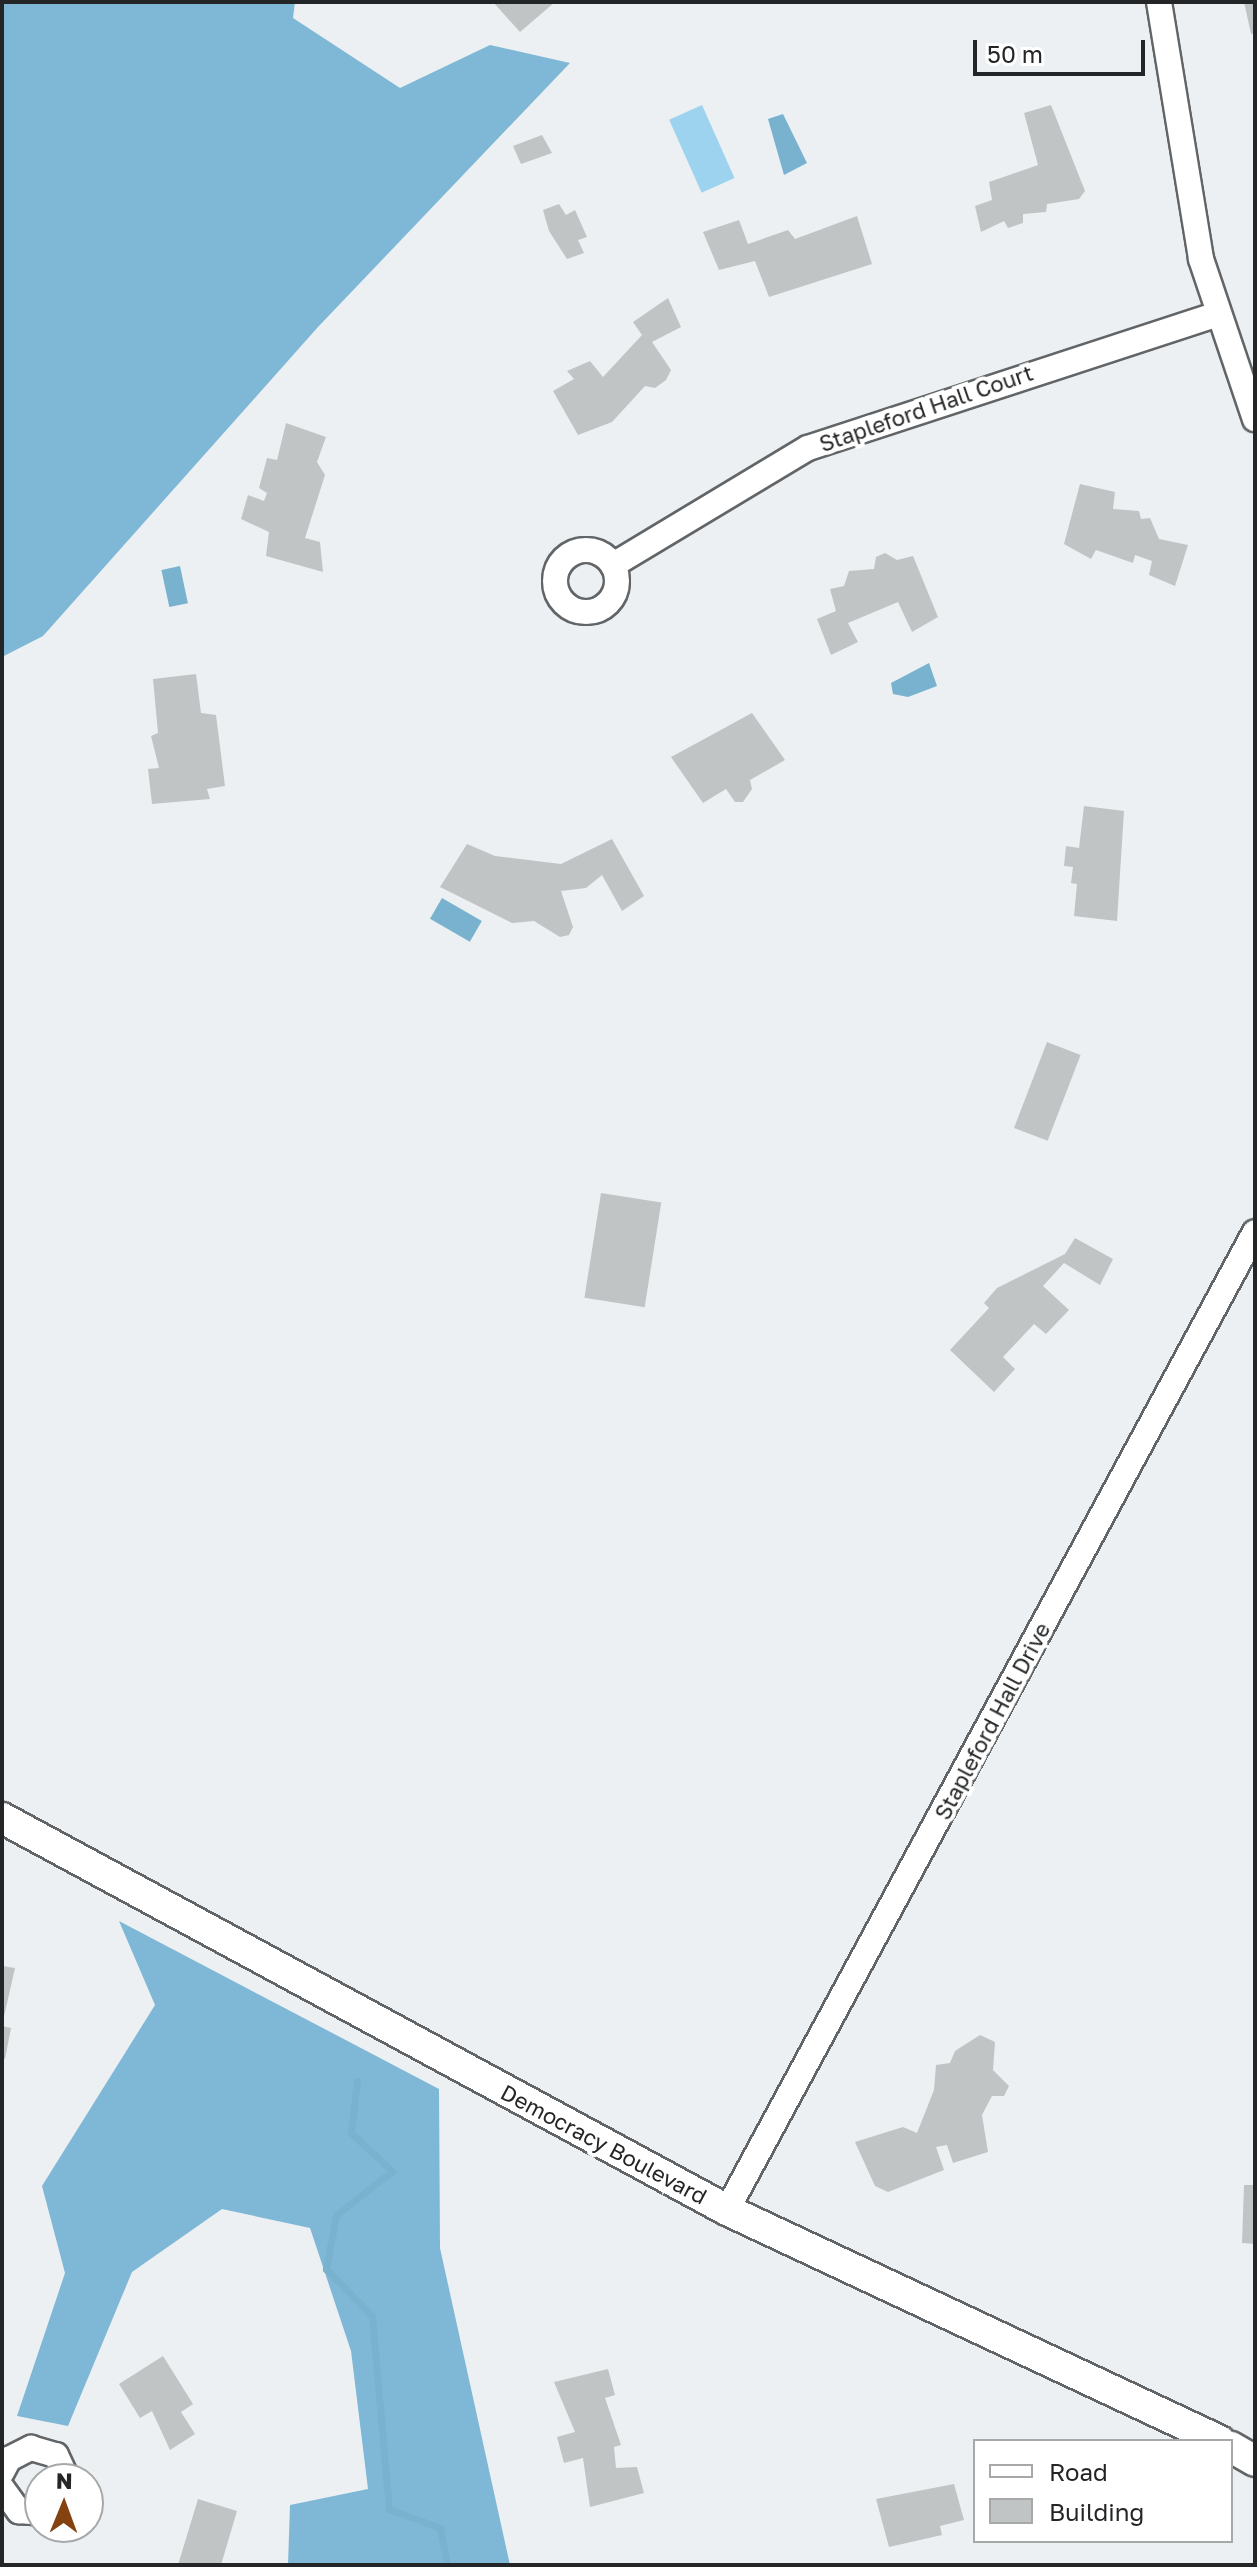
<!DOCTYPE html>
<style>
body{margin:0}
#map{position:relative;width:1257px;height:2567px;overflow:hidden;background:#ecf0f2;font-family:"Golos Text",sans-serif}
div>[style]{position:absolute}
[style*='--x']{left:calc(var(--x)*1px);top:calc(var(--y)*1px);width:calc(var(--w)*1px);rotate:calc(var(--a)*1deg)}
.green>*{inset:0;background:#9ed3ef;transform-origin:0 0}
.forest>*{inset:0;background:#7fb8d6}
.water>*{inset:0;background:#79b2cf;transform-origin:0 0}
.stream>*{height:7px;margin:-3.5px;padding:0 3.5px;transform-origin:3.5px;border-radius:3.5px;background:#79b2cf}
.building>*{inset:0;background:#c0c4c5;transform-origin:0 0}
.roads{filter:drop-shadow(2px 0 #626567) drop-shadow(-2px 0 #626567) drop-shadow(0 2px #626567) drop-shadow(0 -2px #626567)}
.minor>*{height:24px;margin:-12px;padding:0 12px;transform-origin:12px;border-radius:12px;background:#fff}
.minor>.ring{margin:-12px;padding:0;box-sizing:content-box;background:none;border:24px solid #fff;border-radius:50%}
.major>*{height:30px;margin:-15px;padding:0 15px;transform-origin:15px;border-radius:15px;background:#fff}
span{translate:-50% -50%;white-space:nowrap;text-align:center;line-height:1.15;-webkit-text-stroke:8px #fff;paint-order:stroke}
.street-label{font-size:22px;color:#242526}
.frame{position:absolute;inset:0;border:4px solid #242526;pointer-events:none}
.legend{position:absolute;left:973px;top:2439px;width:260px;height:104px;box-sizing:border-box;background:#fff;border:2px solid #a7a8a8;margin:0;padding:10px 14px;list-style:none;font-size:24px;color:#242526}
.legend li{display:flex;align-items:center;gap:16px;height:40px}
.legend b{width:40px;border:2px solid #a7a8a8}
.north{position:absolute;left:24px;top:2463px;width:80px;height:80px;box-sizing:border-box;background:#fff;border:2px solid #a7a8a8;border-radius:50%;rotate:1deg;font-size:22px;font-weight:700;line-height:32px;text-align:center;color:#242526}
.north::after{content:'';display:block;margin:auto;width:28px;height:36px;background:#844210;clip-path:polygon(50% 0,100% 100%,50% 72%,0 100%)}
.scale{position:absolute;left:973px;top:40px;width:172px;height:36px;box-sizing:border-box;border:4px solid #242526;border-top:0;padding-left:10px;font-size:24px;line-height:28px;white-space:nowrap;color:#242526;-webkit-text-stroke:6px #fff;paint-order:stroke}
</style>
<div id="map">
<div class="green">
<div style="left:702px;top:105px;width:80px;height:36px;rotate:66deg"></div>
</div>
<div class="forest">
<div style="clip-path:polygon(2px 2px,295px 2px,293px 18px,400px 88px,490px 45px,570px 63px,318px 327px,43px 636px,2px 657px)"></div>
<div style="clip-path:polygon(119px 1921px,439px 2089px,440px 2248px,510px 2565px,288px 2565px,290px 2505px,368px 2489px,351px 2351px,310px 2228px,222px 2209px,132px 2272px,68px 2426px,17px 2416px,65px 2273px,42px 2186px,155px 2005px)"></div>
</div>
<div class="water">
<div style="clip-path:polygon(783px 114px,807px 163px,784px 175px,768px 119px)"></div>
<div style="left:180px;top:566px;width:38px;height:19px;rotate:78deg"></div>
<div style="clip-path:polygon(929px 663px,937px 686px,908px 697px,893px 694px,891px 683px)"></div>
<div style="left:442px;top:898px;width:46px;height:24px;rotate:30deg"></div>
</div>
<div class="stream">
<div style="--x:357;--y:2081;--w:52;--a:96.6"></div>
<div style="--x:351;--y:2133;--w:56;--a:42.8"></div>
<div style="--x:392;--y:2171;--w:71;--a:141.8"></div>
<div style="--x:336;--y:2215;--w:55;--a:100.5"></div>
<div style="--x:326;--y:2269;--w:66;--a:45.6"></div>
<div style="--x:372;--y:2316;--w:194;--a:85"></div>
<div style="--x:389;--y:2509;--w:54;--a:20.4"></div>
<div style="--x:440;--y:2528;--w:38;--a:79"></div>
</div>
<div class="building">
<div style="clip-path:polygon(493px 2px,555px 2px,520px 32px)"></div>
<div style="clip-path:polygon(1244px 2px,1255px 2px,1255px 33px,1251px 34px)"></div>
<div style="clip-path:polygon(1051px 105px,1085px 191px,1079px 199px,1047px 204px,1046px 212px,1023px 214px,1023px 223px,1008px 228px,1004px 221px,981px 232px,975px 206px,992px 200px,989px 182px,1038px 165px,1024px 113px)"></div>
<div style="clip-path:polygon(542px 135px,552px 153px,521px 164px,513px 146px)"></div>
<div style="clip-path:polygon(559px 204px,566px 215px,575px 210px,587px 237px,578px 240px,584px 253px,567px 259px,549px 231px,543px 210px)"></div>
<div style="clip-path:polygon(857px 216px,872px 264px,769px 297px,755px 261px,719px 270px,703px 232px,739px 220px,748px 244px,788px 230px,795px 239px)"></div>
<div style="clip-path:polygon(668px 298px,681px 327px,652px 342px,671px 370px,666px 380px,655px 388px,645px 386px,612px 422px,578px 435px,553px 391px,574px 379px,567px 371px,590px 361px,603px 377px,642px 335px,633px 322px)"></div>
<div style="clip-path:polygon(286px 423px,326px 437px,317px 462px,325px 475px,305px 538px,320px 542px,323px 572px,266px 556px,269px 532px,241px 519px,248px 495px,264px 501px,267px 493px,259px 488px,267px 458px,277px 460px)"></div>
<div style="clip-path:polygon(1080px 484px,1115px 492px,1113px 509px,1139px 511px,1141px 519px,1150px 518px,1159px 539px,1188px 545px,1175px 586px,1149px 575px,1152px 561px,1135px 555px,1133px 563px,1096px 550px,1091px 559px,1064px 544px)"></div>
<div style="clip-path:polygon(885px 553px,897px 560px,913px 556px,938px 617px,912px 632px,898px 602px,848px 623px,858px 642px,831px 655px,817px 619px,836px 611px,830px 589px,844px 586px,849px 571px,874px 569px,876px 557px)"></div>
<div style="clip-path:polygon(196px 674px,201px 713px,216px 715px,225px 786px,207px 789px,210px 799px,152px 804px,148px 769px,159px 768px,151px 736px,158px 733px,153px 679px)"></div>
<div style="clip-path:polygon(752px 713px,785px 760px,750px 780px,752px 789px,743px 802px,735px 802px,726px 789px,703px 803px,671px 757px)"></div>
<div style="clip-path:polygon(1084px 806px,1124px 811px,1117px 921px,1074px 916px,1077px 884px,1071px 883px,1073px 867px,1064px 866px,1066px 846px,1079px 848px)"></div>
<div style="clip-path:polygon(612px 839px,644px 896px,622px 911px,602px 875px,586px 888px,561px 891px,573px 927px,569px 935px,560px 937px,534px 921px,512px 923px,440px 887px,467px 844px,495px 856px,561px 864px)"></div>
<div style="left:1047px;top:1042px;width:36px;height:92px;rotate:21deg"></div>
<div style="left:601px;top:1193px;width:61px;height:106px;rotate:9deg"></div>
<div style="clip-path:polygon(1075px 1238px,1113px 1259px,1100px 1285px,1064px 1263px,1043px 1286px,1069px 1310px,1046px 1334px,1034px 1324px,1003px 1357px,1015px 1369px,994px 1392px,950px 1350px,989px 1308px,984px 1303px,997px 1288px,1065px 1254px)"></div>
<div style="clip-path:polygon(2px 1966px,15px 1968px,3px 2021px,2px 2021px)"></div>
<div style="clip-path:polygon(2px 2026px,11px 2028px,5px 2059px,2px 2058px)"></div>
<div style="clip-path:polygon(980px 2035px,995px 2042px,993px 2070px,1009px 2086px,1004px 2096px,992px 2096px,982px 2115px,988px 2152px,953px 2163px,947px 2145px,936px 2147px,944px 2170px,888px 2192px,875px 2186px,855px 2142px,903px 2127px,917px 2133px,934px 2090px,936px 2065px,950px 2063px,955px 2051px)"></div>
<div style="clip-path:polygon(1244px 2185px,1255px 2185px,1255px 2244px,1242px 2243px)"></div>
<div style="clip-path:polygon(163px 2356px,193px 2404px,181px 2412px,195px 2434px,170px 2450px,152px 2411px,140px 2418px,119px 2384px)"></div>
<div style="clip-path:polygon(608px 2369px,615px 2395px,605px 2398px,621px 2445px,614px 2447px,616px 2468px,637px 2467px,644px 2493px,590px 2507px,583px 2458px,564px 2463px,557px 2437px,575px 2432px,554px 2382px)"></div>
<div style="clip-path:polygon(954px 2484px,964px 2520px,940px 2526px,942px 2535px,889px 2547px,876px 2499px)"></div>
<div style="clip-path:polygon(198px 2499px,237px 2511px,221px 2565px,178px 2565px)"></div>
</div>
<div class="roads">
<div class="minor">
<div style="--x:1159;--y:2;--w:260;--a:80.7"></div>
<div style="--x:1201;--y:259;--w:169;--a:71.4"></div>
<div class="ring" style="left:555px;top:550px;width:38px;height:38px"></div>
<div style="--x:613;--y:565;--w:227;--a:-31"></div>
<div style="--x:808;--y:448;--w:429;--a:-18.1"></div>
<div style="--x:727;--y:2210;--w:1111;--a:-61.64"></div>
<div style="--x:2;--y:2472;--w:15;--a:-62"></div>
<div style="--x:9;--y:2459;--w:25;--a:-27"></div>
<div style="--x:31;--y:2448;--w:26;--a:16"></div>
<div style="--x:56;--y:2455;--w:26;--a:65"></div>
<div style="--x:2;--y:2488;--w:29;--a:54"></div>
<div style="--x:19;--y:2511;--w:21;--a:5"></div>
</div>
<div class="major">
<div style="--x:2;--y:1818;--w:824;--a:28.4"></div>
<div style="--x:727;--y:2210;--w:544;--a:25.11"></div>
<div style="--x:1231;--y:2447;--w:28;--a:30"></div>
</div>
</div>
<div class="street-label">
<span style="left:926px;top:408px;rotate:-19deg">Stapleford Hall Court</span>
<span style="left:992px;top:1721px;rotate:-62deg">Stapleford Hall Drive</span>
<span style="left:604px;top:2144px;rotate:28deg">Democracy Boulevard</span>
</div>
<div class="frame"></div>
<ul class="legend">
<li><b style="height:10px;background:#fff"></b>Road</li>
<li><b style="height:22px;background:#c0c4c5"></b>Building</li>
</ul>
<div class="north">N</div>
<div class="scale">50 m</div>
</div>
